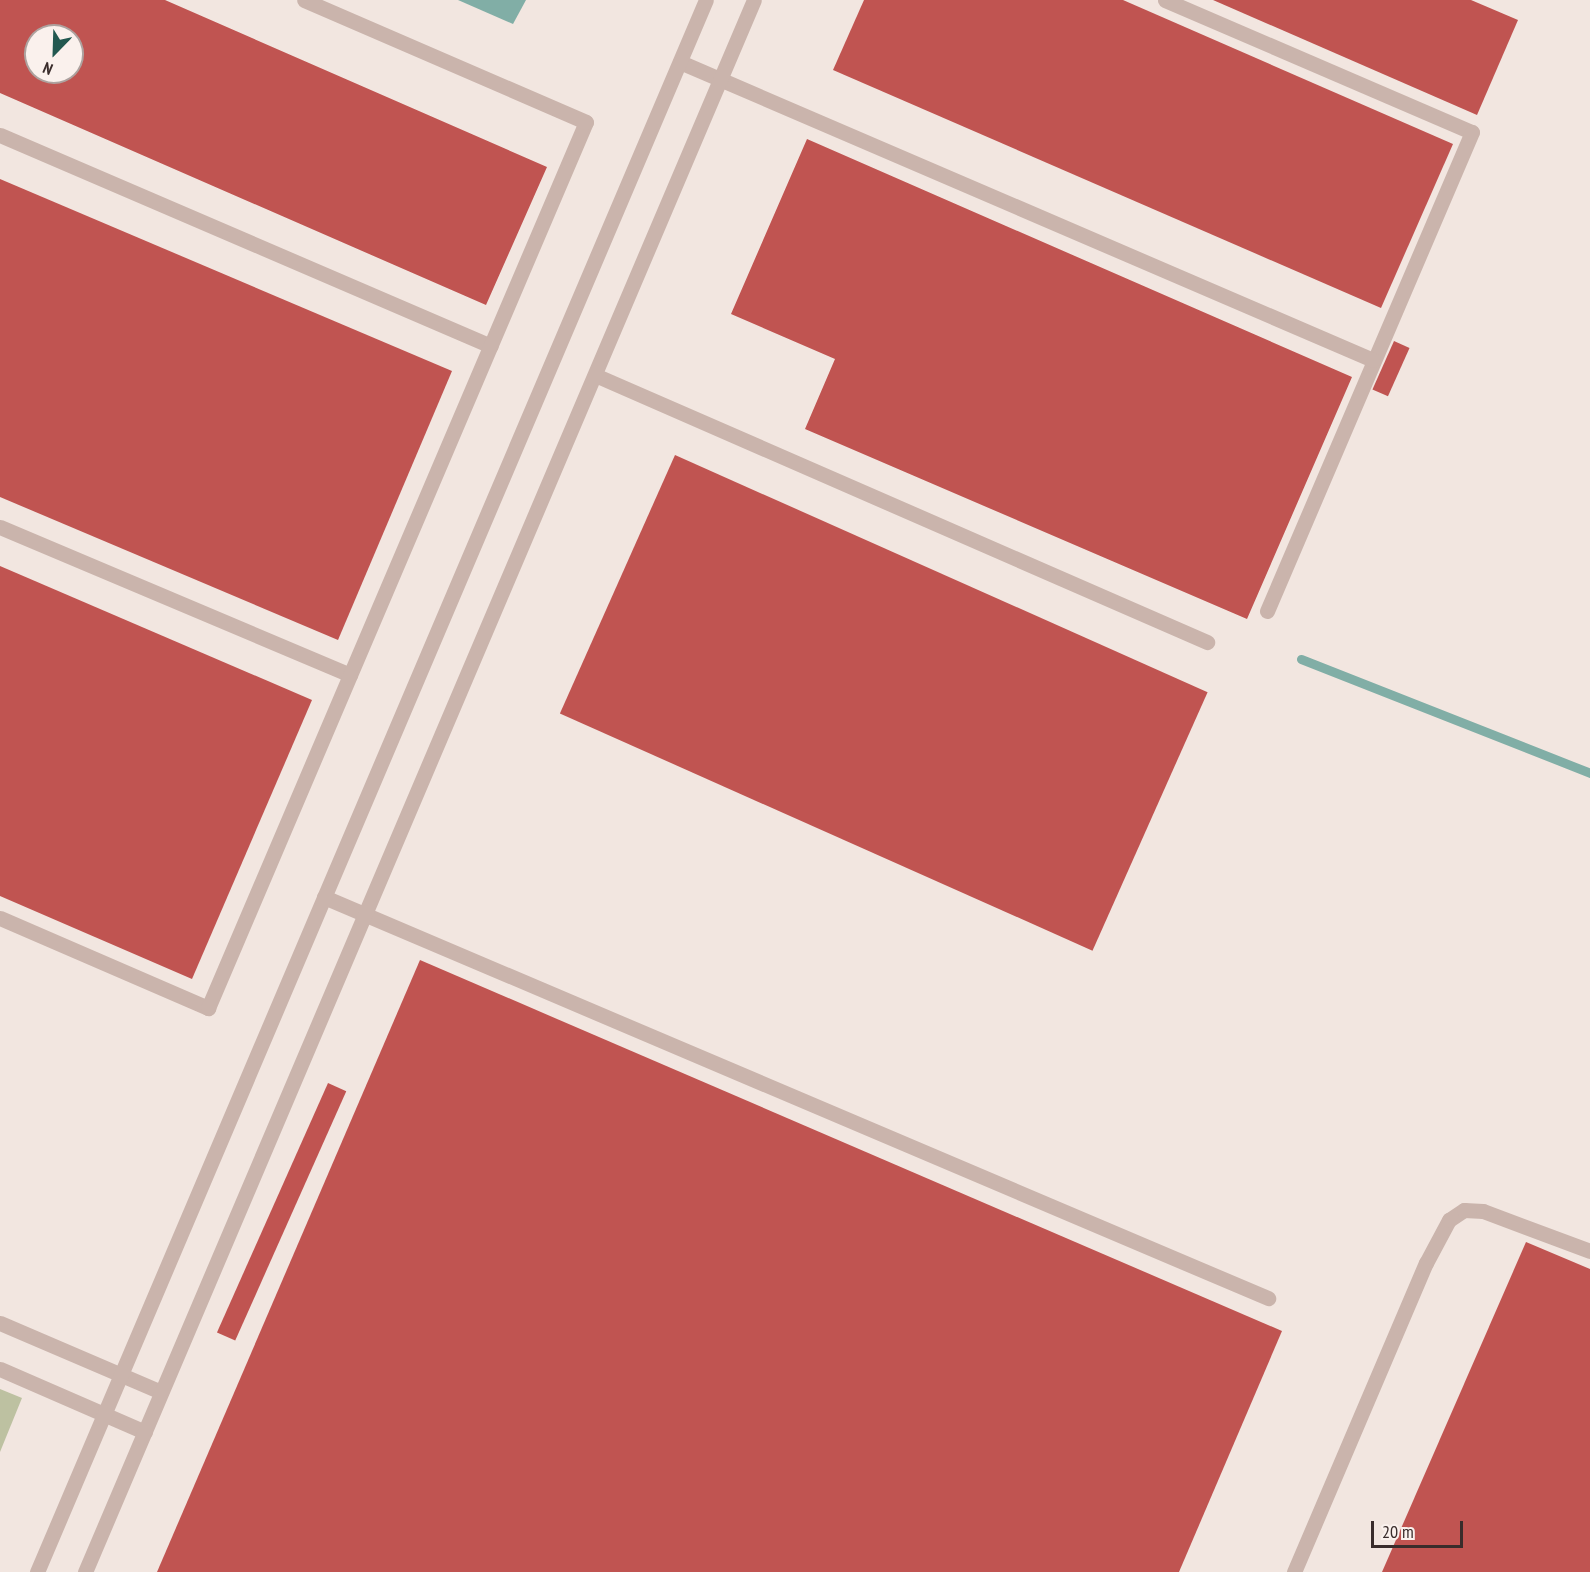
<!DOCTYPE html>
<style>
body{margin:0}
#map{position:relative;width:1590px;height:1572px;overflow:hidden;background:#f2e6e0;font-family:"PT Sans Narrow",sans-serif}
div>[style]{position:absolute}
[style*='--x']{left:calc(var(--x)*1px);top:calc(var(--y)*1px);width:calc(var(--w)*1px);rotate:calc(var(--a)*1deg)}
.green>*{inset:0;background:#bdc1a1}
.water>*{inset:0;background:#81aea6}
.stream>*{height:9px;margin:-4.5px;padding:0 4.5px;transform-origin:4.5px;border-radius:4.5px;background:#81aea6}
.building>*{inset:0;background:#c05451;transform-origin:0 0}
.minor>*{height:15px;margin:-7.5px;padding:0 7.5px;transform-origin:7.5px;border-radius:7.5px;background:#cab4ac}
span{translate:-50% -50%;white-space:nowrap;text-align:center;line-height:1.15;-webkit-text-stroke:6px #faf1ed;paint-order:stroke}
.north{position:absolute;left:24px;top:24px;width:60px;height:60px;box-sizing:border-box;background:#faf1ed;border:2px solid #ada29f;border-radius:50%;rotate:203deg;font-size:16px;font-weight:700;line-height:24px;text-align:center;color:#392c2b}
.north::after{content:'';display:block;margin:auto;width:21px;height:27px;background:#225850;clip-path:polygon(50% 0,100% 100%,50% 72%,0 100%)}
.scale{position:absolute;left:1371px;top:1521px;width:92px;height:27px;box-sizing:border-box;border:3px solid #392c2b;border-top:0;padding-left:8px;font-size:18px;line-height:21px;white-space:nowrap;color:#392c2b;-webkit-text-stroke:4px #faf1ed;paint-order:stroke}
</style>
<div id="map">
<div class="green">
<div style="clip-path:polygon(0 1389px,22px 1398px,0 1452px)"></div>
</div>
<div class="water">
<div style="clip-path:polygon(458px 0,526px 0,513px 24px)"></div>
</div>
<div class="stream">
<div style="--x:1301;--y:659;--w:311;--a:21.5"></div>
</div>
<div class="building">
<div style="clip-path:polygon(evenodd,0 0,165px 0,547px 167px,486px 305px,0 93px,0 0,36px 36px,72px 36px,72px 72px,36px 72px,36px 36px)"></div>
<div style="clip-path:polygon(864px 0,1123px 0,1453px 144px,1381px 308px,833px 70px)"></div>
<div style="clip-path:polygon(1213px 0,1471px 0,1518px 20px,1477px 115px)"></div>
<div style="clip-path:polygon(807px 139px,1352px 377px,1247px 619px,805px 429px,835px 359px,731px 314px)"></div>
<div style="clip-path:polygon(0 179px,452px 371px,338px 640px,0 497px)"></div>
<div style="left:1394px;top:341px;width:17px;height:53px;rotate:24deg"></div>
<div style="left:675px;top:455px;width:583px;height:283px;rotate:24deg"></div>
<div style="clip-path:polygon(0 566px,312px 700px,192px 979px,0 896px)"></div>
<div style="clip-path:polygon(420px 960px,1282px 1331px,1179px 1572px,157px 1572px)"></div>
<div style="left:328px;top:1083px;width:20px;height:273px;rotate:24deg"></div>
<div style="clip-path:polygon(1526px 1242px,1590px 1269px,1590px 1572px,1382px 1572px)"></div>
</div>
<div class="minor">
<div style="--x:1165;--y:0;--w:334;--a:23.3"></div>
<div style="--x:1472;--y:132;--w:521;--a:113.17"></div>
<div style="--x:680;--y:62;--w:754;--a:23.27"></div>
<div style="--x:0;--y:135;--w:534;--a:23.25"></div>
<div style="--x:595;--y:375;--w:668;--a:23.57"></div>
<div style="--x:0;--y:527;--w:380;--a:22.9"></div>
<div style="--x:324;--y:897;--w:1026;--a:23.02"></div>
<div style="--x:0;--y:918;--w:227;--a:23.4"></div>
<div style="--x:208;--y:1008;--w:963;--a:-66.9"></div>
<div style="--x:586;--y:122;--w:307;--a:-156.6"></div>
<div style="--x:0;--y:1323;--w:175;--a:23.2"></div>
<div style="--x:0;--y:1369;--w:158;--a:23.5"></div>
<div style="--x:37;--y:1572;--w:1708;--a:-66.95"></div>
<div style="--x:85;--y:1572;--w:1708;--a:-66.95"></div>
<div style="--x:1294;--y:1572;--w:336;--a:-66.9"></div>
<div style="--x:1426;--y:1263;--w:49;--a:-61.9"></div>
<div style="--x:1449;--y:1220;--w:18;--a:-34"></div>
<div style="--x:1464;--y:1210;--w:19;--a:3"></div>
<div style="--x:1483;--y:1211;--w:114;--a:20.5"></div>
</div>
<div class="north">N</div>
<div class="scale">20 m</div>
</div>
